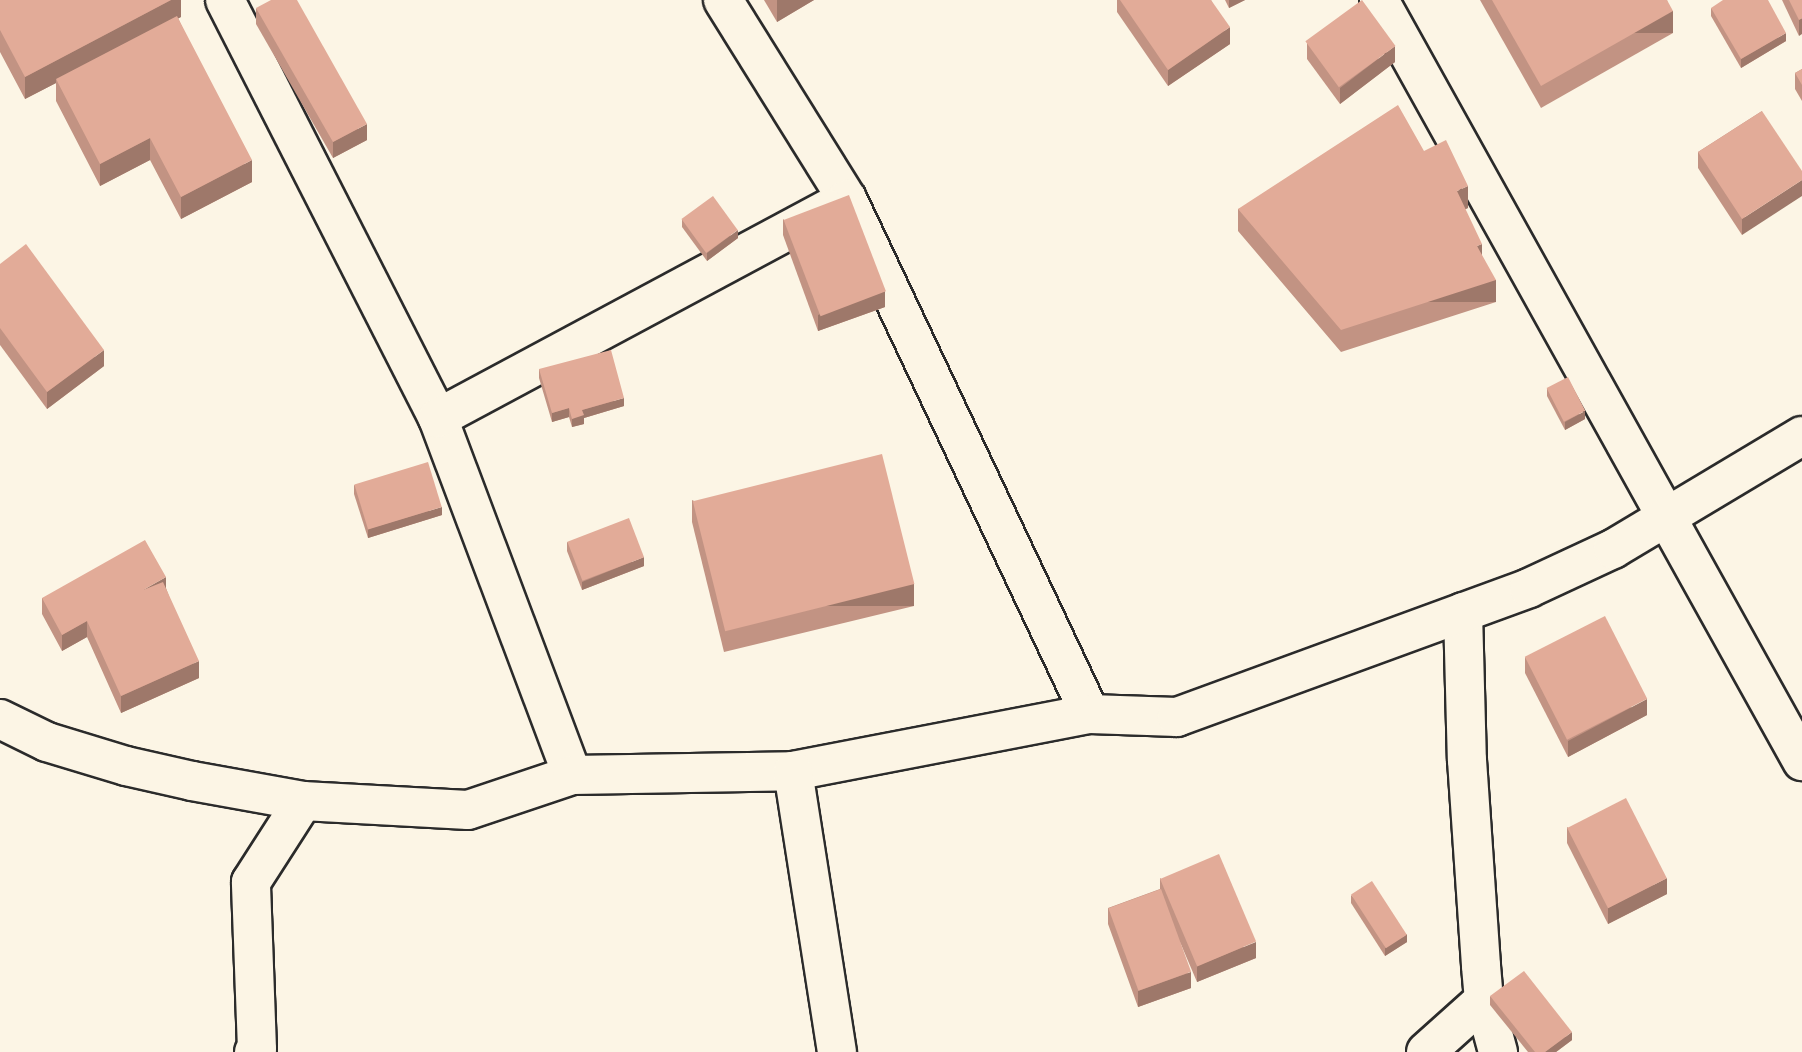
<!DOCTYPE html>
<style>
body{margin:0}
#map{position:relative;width:1802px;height:1052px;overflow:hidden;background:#fcf5e5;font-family:"Balsamiq Sans",sans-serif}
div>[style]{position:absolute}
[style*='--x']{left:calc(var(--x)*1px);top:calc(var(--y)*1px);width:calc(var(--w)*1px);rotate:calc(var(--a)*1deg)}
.roads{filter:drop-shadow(2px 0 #2b2b2b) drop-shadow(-2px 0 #2b2b2b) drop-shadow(0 2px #2b2b2b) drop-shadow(0 -2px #2b2b2b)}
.street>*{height:38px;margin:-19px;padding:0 19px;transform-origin:19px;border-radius:19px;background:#fcf5e5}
.wall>*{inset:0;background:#c29383}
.shaded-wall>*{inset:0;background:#9e786a;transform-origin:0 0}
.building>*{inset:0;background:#e2ab98;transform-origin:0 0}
span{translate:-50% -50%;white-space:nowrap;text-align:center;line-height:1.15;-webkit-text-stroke:5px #fcf5e5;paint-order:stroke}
</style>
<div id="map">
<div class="roads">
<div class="street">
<div style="--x:225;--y:0;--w:469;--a:63"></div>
<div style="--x:438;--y:418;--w:381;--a:69.4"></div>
<div style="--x:723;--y:0;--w:234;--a:58.1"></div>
<div style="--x:847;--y:199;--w:569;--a:64.74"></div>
<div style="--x:1379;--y:0;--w:871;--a:60.93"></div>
<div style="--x:438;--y:418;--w:442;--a:-28.2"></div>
<div style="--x:1463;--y:612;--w:148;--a:88.5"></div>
<div style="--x:1467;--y:760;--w:206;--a:86.1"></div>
<div style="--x:1481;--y:966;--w:34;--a:85"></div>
<div style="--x:1484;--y:1000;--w:54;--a:74.9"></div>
<div style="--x:0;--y:719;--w:52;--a:26.1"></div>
<div style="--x:47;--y:742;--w:83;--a:16.9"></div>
<div style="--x:126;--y:766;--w:68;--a:12.8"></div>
<div style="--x:192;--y:781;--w:113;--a:10.2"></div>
<div style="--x:303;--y:801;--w:165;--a:3.1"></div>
<div style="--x:468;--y:810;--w:110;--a:-18.6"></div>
<div style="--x:572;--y:775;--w:221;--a:-1"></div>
<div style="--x:793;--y:771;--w:302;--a:-10.9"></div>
<div style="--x:1090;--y:714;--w:87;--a:2"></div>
<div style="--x:1177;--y:717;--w:375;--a:-20.1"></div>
<div style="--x:1529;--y:588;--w:93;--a:-24.9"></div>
<div style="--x:1613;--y:549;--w:220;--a:-30.9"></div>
<div style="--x:793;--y:771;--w:284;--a:81.1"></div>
<div style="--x:254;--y:1052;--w:4;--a:-45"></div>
<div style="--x:257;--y:1049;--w:167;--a:-92.1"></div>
<div style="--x:251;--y:882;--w:96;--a:-57.3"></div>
<div style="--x:1426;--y:1052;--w:78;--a:-41.9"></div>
</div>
</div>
<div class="wall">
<div style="clip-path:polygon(0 0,181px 0,181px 17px,178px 18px,252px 182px,181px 219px,150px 160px,100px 186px,56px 101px,56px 83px,25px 99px,0 52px)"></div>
<div style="clip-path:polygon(764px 0,814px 0,777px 22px)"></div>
<div style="clip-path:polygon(1117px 0,1211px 0,1230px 44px,1168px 86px,1117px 12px)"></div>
<div style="clip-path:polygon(1225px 0,1245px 0,1229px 8px)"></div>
<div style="clip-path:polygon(1480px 0,1667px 0,1673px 33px,1541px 108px)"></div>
<div style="clip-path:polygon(1782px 0,1802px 0,1799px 36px)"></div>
<div style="clip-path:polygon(256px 8px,367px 140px,333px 158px,256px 24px)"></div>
<div style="clip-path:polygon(1711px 8px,1786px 41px,1741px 68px,1711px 16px)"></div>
<div style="clip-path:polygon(1307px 43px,1395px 62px,1340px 104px,1307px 59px)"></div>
<div style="clip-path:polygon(1802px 69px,1802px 101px,1795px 89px,1795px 73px)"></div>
<div style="clip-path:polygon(1762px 111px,1742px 235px,1698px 168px,1698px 152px)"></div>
<div style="clip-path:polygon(1424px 151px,1468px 208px,1465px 209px,1496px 302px,1341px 352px,1238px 231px,1238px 209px)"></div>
<div style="clip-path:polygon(682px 219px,738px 238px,707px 261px,682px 227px)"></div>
<div style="clip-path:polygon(783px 219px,885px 307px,818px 331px,783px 235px)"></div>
<div style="clip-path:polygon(0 264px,104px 366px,47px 409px,0 345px)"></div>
<div style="clip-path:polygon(539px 369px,624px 406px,584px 418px,584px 424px,572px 427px,569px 417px,552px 422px,539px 378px)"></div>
<div style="clip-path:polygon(1547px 388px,1585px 419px,1565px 430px,1547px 396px)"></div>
<div style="clip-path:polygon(354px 485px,442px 515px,368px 538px,354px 494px)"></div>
<div style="clip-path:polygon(692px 500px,914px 606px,724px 652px,692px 522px)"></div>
<div style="clip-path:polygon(567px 542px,644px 566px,582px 590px,567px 551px)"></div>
<div style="clip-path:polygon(166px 588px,199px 678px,121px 713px,87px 637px,62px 651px,42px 614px,42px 598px)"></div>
<div style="clip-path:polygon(1525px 657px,1647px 715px,1568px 757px,1525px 673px)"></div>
<div style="clip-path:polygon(1567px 827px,1667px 894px,1608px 924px,1567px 843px)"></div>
<div style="clip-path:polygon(1160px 878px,1256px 958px,1197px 982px,1180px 942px,1191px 988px,1138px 1007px,1108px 924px,1108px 908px,1160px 889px)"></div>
<div style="clip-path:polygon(1351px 895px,1407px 942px,1385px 956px,1351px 903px)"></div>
<div style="clip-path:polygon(1490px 996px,1572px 1040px,1556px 1052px,1528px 1052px,1490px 1005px)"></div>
</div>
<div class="shaded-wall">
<div style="clip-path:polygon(171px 0,181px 0,181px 17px,58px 82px,56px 79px,56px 83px,25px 99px,25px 77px)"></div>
<div style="clip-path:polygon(777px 0,814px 0,777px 22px)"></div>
<div style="clip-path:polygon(1229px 0,1245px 0,1229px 8px)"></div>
<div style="left:1673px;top:11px;width:22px;height:152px;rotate:90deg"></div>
<div style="clip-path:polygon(1802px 18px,1802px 34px,1799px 36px,1799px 20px)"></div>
<div style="clip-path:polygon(1230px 27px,1230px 44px,1168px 86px,1168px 70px)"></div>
<div style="clip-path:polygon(1786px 33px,1786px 41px,1741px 68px,1741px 59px)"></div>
<div style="clip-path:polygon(1395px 46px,1395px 62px,1340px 104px,1340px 88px)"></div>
<div style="clip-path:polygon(367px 124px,367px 140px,333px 158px,333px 142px)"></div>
<div style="clip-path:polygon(150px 138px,150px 160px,100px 186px,100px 164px)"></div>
<div style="clip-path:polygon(252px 160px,252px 182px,181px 219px,181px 197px)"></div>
<div style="clip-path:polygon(1802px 180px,1802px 196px,1742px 235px,1742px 219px)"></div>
<div style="clip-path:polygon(1468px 186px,1468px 208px,1457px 213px,1457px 191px)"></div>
<div style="clip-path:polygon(738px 230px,738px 238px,707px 261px,707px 253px)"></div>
<div style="clip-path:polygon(1482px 244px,1482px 266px,1477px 246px)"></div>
<div style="left:1496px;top:280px;width:22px;height:163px;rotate:90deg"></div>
<div style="clip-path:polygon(885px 291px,885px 307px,818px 331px,818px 315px)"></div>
<div style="clip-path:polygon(104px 350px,104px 366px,47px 409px,47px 392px)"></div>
<div style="clip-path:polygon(624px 398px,624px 406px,584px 418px,584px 424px,572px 427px,572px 419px,582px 410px)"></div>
<div style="clip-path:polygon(569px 408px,569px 417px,552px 422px,552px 413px)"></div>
<div style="clip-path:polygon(1585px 411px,1585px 419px,1565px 430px,1565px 422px)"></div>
<div style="clip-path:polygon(442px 507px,442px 515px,368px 538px,368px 529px)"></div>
<div style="clip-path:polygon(644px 557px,644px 566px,582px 590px,582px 582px)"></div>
<div style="clip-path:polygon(166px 577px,166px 593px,143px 590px)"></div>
<div style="left:914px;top:584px;width:22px;height:195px;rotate:90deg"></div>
<div style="clip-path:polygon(87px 621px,87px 637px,62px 651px,62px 635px)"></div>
<div style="clip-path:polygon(199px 661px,199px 678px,121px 713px,121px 696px)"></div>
<div style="clip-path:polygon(1647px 699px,1647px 715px,1568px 757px,1568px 741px)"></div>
<div style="clip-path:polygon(1667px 878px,1667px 894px,1608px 924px,1608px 908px)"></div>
<div style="clip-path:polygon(1407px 934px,1407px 942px,1385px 956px,1385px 948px)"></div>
<div style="clip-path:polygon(1256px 942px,1256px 958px,1197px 982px,1197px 966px)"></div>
<div style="clip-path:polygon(1191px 972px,1191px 988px,1138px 1007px,1138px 991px)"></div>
<div style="clip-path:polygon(1572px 1032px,1572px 1040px,1556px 1052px,1545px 1052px)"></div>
</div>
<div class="building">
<div style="clip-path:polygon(0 0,171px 0,25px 77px,0 30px)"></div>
<div style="clip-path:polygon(271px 0,297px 0,367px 124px,333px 142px,256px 8px)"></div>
<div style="clip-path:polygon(1120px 0,1211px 0,1230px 27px,1168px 70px)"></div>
<div style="left:1362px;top:0;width:57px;height:70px;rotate:54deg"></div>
<div style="clip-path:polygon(1492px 0,1667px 0,1673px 11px,1541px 86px)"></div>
<div style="clip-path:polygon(1723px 0,1768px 0,1786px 33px,1741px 59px,1711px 8px)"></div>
<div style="clip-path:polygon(1789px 0,1802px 0,1802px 18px,1799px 20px)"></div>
<div style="clip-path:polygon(177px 16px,252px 160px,181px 197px,150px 138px,100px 164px,56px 79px)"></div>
<div style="clip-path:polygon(1802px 69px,1802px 85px,1795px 73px)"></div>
<div style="clip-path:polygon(1398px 105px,1424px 151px,1446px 140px,1468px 186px,1457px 191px,1482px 244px,1477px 246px,1496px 280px,1341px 330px,1238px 209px)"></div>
<div style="clip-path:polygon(1762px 111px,1802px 171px,1802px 180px,1742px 219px,1698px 152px)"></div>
<div style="left:849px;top:195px;width:103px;height:70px;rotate:69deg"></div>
<div style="left:713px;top:196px;width:42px;height:39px;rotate:54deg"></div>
<div style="clip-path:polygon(26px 244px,104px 350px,47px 392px,0 328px,0 264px)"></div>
<div style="clip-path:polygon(611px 350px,624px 398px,582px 410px,584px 415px,572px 419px,569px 408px,552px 413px,539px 369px)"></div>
<div style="left:1568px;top:377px;width:38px;height:24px;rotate:63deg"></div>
<div style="left:882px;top:454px;width:134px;height:195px;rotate:76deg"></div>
<div style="left:428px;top:462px;width:47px;height:77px;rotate:73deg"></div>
<div style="left:629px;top:518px;width:42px;height:66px;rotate:69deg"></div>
<div style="clip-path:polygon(145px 540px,166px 577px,143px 590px,163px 582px,199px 661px,121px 696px,87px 621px,62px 635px,42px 598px)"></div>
<div style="left:1605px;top:616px;width:93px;height:90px;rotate:63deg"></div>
<div style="left:1626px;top:798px;width:90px;height:66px;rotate:63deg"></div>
<div style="left:1219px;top:854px;width:95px;height:64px;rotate:67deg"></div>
<div style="left:1372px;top:881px;width:64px;height:25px;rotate:57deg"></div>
<div style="left:1161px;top:889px;width:88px;height:56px;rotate:70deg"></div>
<div style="clip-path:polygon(1524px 971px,1572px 1032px,1545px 1052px,1535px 1052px,1490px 996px)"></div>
</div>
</div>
